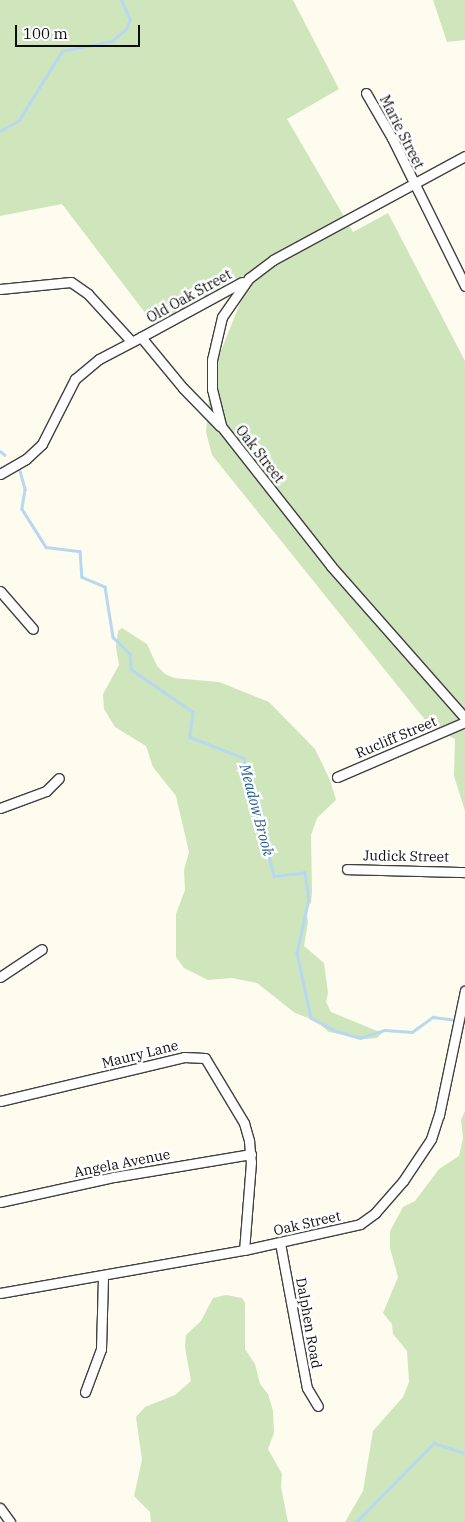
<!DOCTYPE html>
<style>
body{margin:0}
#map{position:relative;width:465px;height:1522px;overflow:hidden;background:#fefcef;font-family:"IBM Plex Serif",serif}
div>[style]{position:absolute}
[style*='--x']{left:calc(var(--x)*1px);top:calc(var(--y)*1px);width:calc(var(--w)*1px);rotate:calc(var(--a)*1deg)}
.green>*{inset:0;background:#cfe5bc}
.stream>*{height:2.5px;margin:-1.25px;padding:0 1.25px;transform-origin:1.25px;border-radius:1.25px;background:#b8d8f1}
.roads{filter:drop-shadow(1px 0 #404040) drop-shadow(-1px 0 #404040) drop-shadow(0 1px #404040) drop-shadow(0 -1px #404040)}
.minor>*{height:9px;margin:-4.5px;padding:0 4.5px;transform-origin:4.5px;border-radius:4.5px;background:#fff}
span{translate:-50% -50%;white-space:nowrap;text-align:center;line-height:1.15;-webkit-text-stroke:5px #fff;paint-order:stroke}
.street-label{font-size:14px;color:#0d0d0d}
.water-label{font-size:15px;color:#215c94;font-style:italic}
.scale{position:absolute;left:15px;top:25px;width:125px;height:22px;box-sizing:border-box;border:2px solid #0d0d0d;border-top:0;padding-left:6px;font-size:15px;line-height:18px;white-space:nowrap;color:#0d0d0d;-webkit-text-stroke:4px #fff;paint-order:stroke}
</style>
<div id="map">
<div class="green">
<div style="clip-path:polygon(0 0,293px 0,339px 89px,287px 119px,353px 232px,388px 213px,465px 361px,465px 811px,454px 776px,455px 739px,430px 726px,212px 455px,206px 432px,209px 395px,215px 366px,244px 293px,235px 277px,159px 331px,62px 204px,0 216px)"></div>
<div style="clip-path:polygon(433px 0,465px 0,465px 40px,447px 42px)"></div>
<div style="clip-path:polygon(122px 628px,147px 644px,157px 666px,165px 674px,174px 678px,219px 682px,269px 702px,315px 749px,330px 780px,336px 800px,317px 818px,311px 835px,312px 892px,311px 903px,306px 907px,308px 922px,304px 946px,324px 963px,328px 993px,326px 1002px,331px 1012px,382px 1033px,377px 1038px,366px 1039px,329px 1032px,316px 1021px,295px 1013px,257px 983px,232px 978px,208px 980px,184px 968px,176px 957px,176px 914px,185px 890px,184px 870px,189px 852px,176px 796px,153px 767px,146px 746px,115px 727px,104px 709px,103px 694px,119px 665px,116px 647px,118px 631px)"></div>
<div style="clip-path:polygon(465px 1111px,465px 1522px,345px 1522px,363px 1491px,373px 1431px,403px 1397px,409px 1382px,407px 1351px,393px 1334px,392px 1324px,383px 1313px,398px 1277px,390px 1248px,390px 1231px,403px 1207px,415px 1201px,439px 1169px,459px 1156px,463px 1138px,461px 1120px)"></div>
<div style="clip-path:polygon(226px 1295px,242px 1298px,245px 1303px,245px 1349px,255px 1364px,260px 1384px,268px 1394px,273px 1411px,274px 1433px,268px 1449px,282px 1474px,281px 1487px,288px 1522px,151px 1522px,150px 1512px,134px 1496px,142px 1460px,136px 1417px,145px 1407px,175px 1395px,191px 1381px,185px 1347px,186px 1335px,201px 1321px,213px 1298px)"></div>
</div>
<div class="stream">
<div style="--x:0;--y:131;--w:22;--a:-30"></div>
<div style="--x:19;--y:120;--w:81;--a:-58.1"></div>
<div style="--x:62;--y:51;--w:51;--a:-11.3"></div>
<div style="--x:112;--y:41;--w:18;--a:-41"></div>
<div style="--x:126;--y:29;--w:10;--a:-66"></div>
<div style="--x:130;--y:20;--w:22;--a:-114"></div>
<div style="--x:0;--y:451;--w:6;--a:39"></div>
<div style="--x:20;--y:471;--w:19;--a:74"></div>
<div style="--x:25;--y:489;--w:20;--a:99"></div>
<div style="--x:22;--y:509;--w:45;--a:57.7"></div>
<div style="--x:46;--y:547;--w:34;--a:7"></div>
<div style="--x:80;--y:551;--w:26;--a:86"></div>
<div style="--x:82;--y:577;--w:25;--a:23"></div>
<div style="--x:105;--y:587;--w:51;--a:80.9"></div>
<div style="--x:113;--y:637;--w:24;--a:45"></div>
<div style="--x:130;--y:654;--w:15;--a:86"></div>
<div style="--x:131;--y:669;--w:75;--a:34.7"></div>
<div style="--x:193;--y:712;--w:25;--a:97"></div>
<div style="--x:190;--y:737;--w:58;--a:21.3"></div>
<div style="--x:244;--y:758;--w:122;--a:75.7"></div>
<div style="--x:274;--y:876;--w:31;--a:-7"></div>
<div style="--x:305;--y:872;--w:27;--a:82"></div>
<div style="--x:309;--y:899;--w:55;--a:102.5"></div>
<div style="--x:297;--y:953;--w:66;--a:77.8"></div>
<div style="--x:311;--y:1018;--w:28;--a:27"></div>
<div style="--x:336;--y:1031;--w:25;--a:16"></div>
<div style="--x:360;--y:1038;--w:26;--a:-18"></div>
<div style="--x:385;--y:1030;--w:27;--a:4"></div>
<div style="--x:412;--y:1032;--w:26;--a:-36"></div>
<div style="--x:433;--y:1017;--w:32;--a:7"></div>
<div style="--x:356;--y:1522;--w:111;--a:-45.4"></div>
<div style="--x:434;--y:1443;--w:33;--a:18"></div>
</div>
<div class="roads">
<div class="minor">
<div style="--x:366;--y:93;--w:52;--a:60"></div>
<div style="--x:392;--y:138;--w:165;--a:63.7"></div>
<div style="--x:465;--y:156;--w:218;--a:151.6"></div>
<div style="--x:273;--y:260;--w:30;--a:143"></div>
<div style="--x:249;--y:278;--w:47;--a:124.7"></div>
<div style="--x:222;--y:317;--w:44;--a:103.1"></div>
<div style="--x:212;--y:360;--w:29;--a:90"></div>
<div style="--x:212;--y:389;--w:38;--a:76"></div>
<div style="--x:221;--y:426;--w:178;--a:51.8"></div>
<div style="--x:331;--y:566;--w:203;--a:48.6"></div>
<div style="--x:0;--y:289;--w:71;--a:-5.6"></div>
<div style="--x:71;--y:282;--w:21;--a:35"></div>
<div style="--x:88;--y:294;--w:64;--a:47.5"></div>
<div style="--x:220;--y:426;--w:53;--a:-134.2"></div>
<div style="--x:183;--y:388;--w:66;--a:-129.5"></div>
<div style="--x:141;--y:337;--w:115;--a:-28.6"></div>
<div style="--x:0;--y:474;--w:30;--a:-30"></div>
<div style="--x:26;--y:459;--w:22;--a:-43"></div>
<div style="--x:42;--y:444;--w:73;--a:-63.1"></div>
<div style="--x:75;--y:379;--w:31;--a:-40"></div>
<div style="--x:99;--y:359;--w:47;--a:-27.6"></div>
<div style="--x:0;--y:591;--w:50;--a:49"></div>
<div style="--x:337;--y:777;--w:139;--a:-23.3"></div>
<div style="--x:0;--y:808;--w:49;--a:-20.3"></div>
<div style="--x:46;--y:791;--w:18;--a:-45"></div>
<div style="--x:347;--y:869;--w:118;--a:1.5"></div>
<div style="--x:0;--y:977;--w:50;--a:-33.7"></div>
<div style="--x:0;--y:1101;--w:189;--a:-13.4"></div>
<div style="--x:184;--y:1057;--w:21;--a:3"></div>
<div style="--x:205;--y:1058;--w:76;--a:59"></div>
<div style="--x:244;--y:1123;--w:19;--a:74"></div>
<div style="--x:249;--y:1141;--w:21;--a:85"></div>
<div style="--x:251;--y:1162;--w:88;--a:94.5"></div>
<div style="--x:0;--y:1202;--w:117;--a:-12.4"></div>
<div style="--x:114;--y:1177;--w:139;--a:-9.5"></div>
<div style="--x:280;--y:1243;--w:147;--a:79.5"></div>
<div style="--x:307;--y:1388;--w:21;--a:59"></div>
<div style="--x:0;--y:1293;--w:248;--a:-10"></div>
<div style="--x:244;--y:1250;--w:119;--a:-12.6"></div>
<div style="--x:360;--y:1224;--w:19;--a:-36"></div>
<div style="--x:375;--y:1213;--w:43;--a:-48.8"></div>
<div style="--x:403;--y:1181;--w:50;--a:-56.3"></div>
<div style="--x:431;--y:1139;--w:25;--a:-72"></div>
<div style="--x:439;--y:1115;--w:127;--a:-78.2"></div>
<div style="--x:85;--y:1392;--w:46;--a:-69.6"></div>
<div style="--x:101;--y:1349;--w:73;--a:-88.4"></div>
<div style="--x:0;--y:1508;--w:17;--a:54"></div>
</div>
</div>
<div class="street-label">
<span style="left:402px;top:132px;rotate:63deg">Marie Street</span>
<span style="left:189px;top:296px;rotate:-29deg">Old Oak Street</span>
<span style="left:260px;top:454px;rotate:52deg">Oak Street</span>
<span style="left:396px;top:737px;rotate:-23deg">Rucliff Street</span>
<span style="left:406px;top:856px;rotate:1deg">Judick Street</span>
<span style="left:140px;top:1054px;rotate:-14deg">Maury Lane</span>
<span style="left:122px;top:1163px;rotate:-11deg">Angela Avenue</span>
<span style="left:307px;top:1223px;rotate:-13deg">Oak Street</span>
<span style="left:309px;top:1323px;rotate:80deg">Dalphen Road</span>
</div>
<div class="water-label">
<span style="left:257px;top:810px;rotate:75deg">Meadow Brook</span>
</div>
<div class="scale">100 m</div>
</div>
